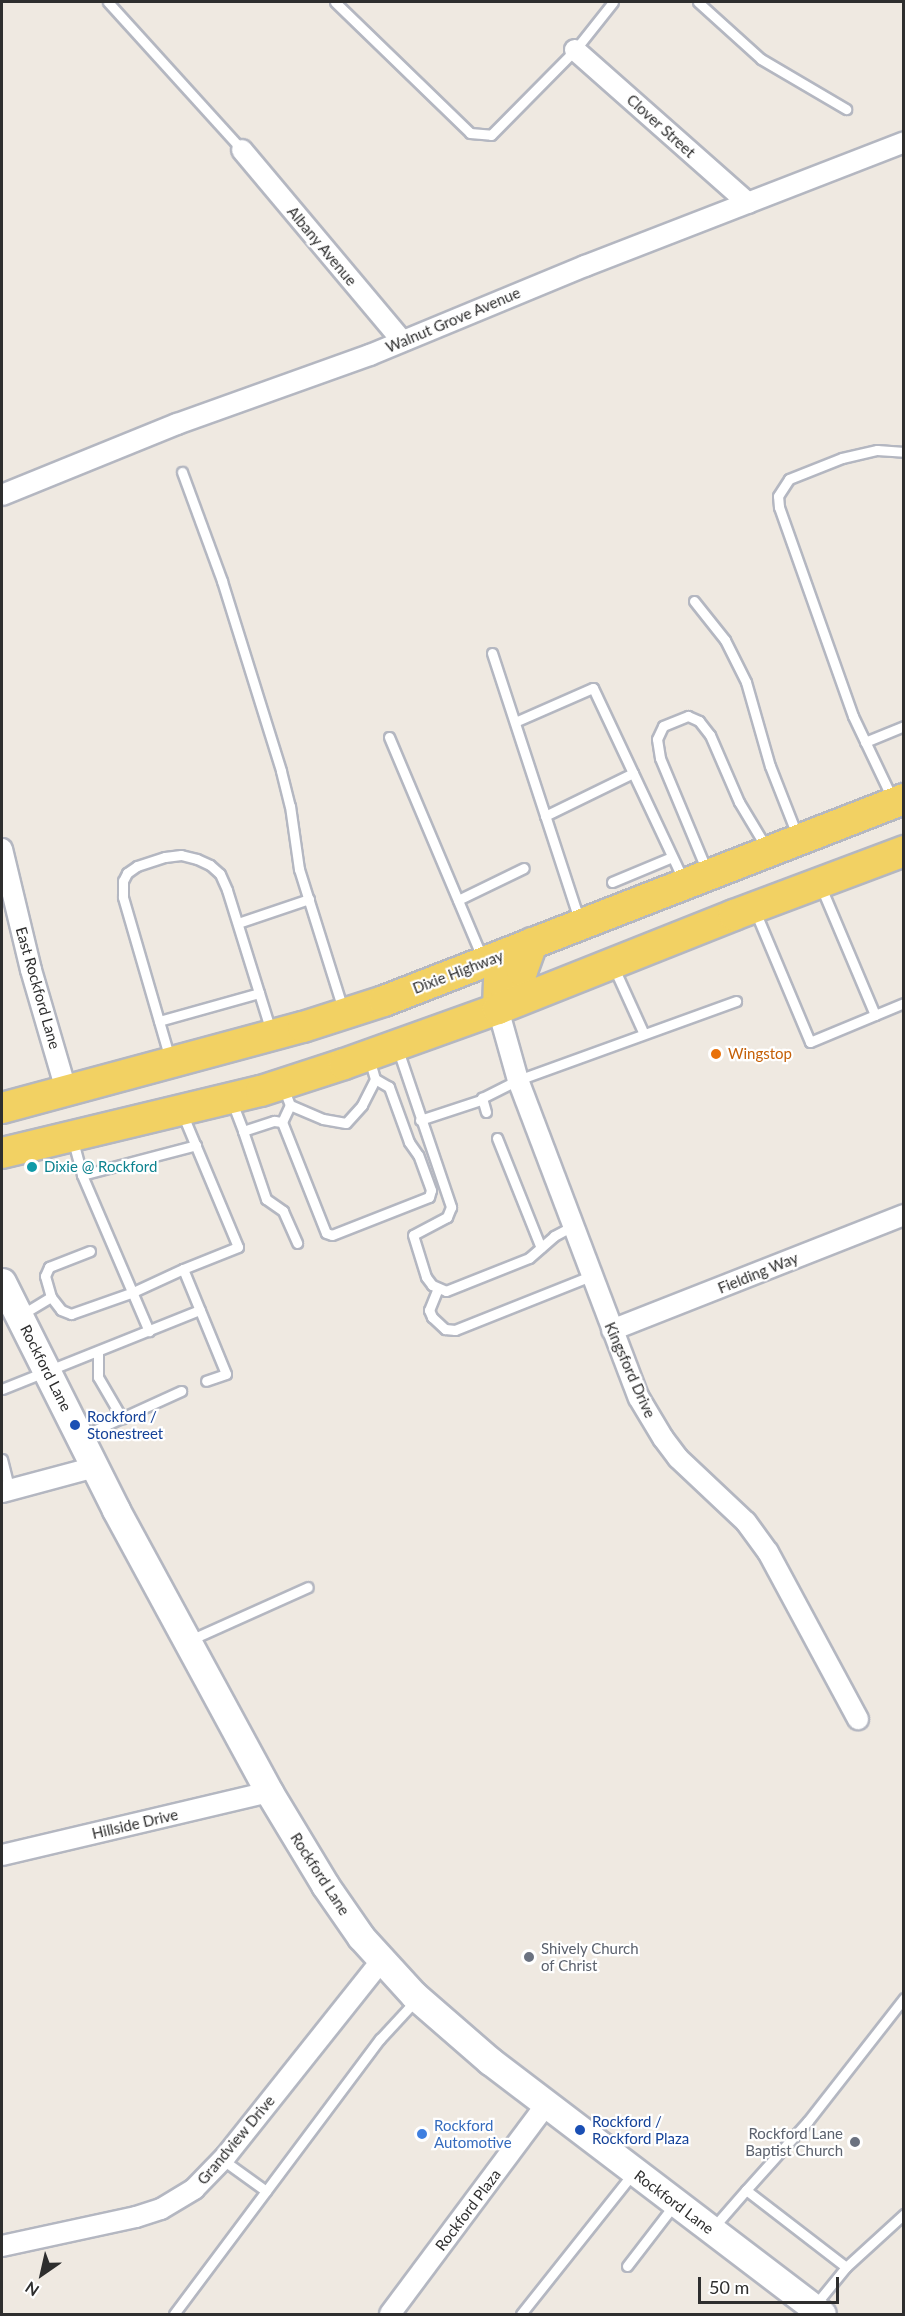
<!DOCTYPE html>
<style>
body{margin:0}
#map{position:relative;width:905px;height:2316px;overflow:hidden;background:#efe9e1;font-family:Lato,sans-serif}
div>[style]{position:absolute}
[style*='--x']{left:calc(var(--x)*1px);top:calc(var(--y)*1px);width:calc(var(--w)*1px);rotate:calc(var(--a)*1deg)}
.roads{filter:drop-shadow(2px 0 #b4b7c1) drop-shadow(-2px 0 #b4b7c1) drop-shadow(0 2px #b4b7c1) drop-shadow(0 -2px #b4b7c1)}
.service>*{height:9px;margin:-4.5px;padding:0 4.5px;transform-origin:4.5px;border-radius:4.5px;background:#fff}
.minor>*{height:20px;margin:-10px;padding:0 10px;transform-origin:10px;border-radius:10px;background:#fff}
.secondary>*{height:27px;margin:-13.5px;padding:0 13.5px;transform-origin:13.5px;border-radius:13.5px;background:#fff}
.primary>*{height:30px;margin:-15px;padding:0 15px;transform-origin:15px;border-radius:15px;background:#f2d163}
.dots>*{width:16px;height:16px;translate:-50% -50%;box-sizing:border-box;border:3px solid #fff;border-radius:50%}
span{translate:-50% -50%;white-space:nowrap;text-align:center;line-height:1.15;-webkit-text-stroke:4.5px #fff;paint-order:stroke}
.street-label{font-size:15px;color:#2e2e2e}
.food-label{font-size:15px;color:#c56008}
.left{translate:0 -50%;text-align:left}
.culture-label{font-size:15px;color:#0d838f}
.transit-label{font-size:15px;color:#164399}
.worship-label{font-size:15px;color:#5b616d}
.right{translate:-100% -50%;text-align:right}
.shop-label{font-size:15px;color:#366cbe}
.frame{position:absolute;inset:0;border:3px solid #2e2e2e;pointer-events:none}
.north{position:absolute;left:12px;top:2244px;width:60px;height:60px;-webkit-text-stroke:4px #fff;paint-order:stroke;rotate:214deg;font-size:16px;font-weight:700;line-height:24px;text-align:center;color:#2e2e2e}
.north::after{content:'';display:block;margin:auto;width:21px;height:27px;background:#2e2e2e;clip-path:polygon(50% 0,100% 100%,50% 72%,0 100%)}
.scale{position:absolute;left:698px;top:2277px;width:141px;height:27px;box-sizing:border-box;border:3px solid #2e2e2e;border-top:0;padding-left:8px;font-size:18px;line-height:21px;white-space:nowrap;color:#2e2e2e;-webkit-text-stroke:4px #fff;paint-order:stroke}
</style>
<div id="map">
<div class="roads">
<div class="service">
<div style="--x:108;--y:2;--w:200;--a:47.8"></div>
<div style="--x:335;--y:2;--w:188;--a:44.1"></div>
<div style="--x:470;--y:133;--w:21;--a:5"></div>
<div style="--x:491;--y:135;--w:120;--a:-45.3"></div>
<div style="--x:575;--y:50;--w:61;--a:-51.6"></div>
<div style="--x:698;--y:2;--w:85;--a:42.1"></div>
<div style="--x:761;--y:59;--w:99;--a:30.5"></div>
<div style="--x:182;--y:472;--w:116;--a:69.8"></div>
<div style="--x:222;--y:581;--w:199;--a:72.7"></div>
<div style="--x:281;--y:771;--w:36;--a:76"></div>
<div style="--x:290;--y:806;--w:64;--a:81.9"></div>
<div style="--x:299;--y:869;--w:147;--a:72.6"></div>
<div style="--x:694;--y:601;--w:50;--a:51.5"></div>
<div style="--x:725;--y:640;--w:47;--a:63.4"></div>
<div style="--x:746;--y:682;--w:87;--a:74.1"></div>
<div style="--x:770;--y:766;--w:74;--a:68.6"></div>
<div style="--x:492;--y:653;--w:283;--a:71.9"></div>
<div style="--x:515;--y:722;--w:85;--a:-23.6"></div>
<div style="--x:593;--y:688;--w:211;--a:64.8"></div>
<div style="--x:389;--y:737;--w:242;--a:67.1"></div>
<div style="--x:865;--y:742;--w:42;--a:-22.3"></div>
<div style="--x:893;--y:800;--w:93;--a:-115.5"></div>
<div style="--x:853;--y:716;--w:222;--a:-109.5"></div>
<div style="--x:779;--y:507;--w:11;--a:-95"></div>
<div style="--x:778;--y:496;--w:20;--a:-57"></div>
<div style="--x:789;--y:479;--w:57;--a:-21.6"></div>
<div style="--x:842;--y:458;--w:36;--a:-13"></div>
<div style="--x:877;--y:450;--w:27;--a:4"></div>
<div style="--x:545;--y:816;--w:98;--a:-26"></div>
<div style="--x:707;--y:871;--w:122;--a:-112.6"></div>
<div style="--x:660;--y:758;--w:19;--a:-99"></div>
<div style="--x:657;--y:739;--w:14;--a:-65"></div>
<div style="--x:663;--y:726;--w:27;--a:-22"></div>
<div style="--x:688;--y:716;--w:12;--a:24"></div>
<div style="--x:699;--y:721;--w:18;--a:52"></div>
<div style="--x:710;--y:735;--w:73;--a:66.6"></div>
<div style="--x:739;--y:802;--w:52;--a:59"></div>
<div style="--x:612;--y:882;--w:65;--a:-22.6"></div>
<div style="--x:821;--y:887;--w:139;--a:67.1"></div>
<div style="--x:458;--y:900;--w:73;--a:-25.9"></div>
<div style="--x:755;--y:911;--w:142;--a:67.2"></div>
<div style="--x:810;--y:1042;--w:102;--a:-22.5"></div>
<div style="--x:238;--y:923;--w:75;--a:-18.7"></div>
<div style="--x:614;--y:968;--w:72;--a:65.6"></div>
<div style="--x:159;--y:1021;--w:104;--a:-15.6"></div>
<div style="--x:398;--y:1050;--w:166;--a:71.3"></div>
<div style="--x:451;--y:1207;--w:11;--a:112"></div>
<div style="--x:447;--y:1217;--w:38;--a:152"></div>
<div style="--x:413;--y:1235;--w:44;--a:72.8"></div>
<div style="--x:426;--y:1277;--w:10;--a:53"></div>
<div style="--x:432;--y:1285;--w:15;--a:23"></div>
<div style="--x:446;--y:1291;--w:89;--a:-21.7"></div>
<div style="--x:529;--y:1258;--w:33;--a:-41"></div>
<div style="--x:554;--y:1236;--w:21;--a:-28"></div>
<div style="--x:170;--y:1059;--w:169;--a:-106.2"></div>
<div style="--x:123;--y:897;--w:16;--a:-90"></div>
<div style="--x:123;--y:881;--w:9;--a:-63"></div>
<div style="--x:127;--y:873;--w:12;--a:-35"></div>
<div style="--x:137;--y:866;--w:29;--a:-18"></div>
<div style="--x:165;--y:857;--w:16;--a:-7"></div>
<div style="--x:181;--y:855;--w:16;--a:14"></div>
<div style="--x:197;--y:859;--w:14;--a:25"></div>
<div style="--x:210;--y:865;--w:13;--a:42"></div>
<div style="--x:220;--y:874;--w:17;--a:66"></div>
<div style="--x:227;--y:890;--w:148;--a:72.7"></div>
<div style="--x:283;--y:1087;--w:19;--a:69"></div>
<div style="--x:290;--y:1105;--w:19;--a:115"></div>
<div style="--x:282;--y:1122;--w:119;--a:68.4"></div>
<div style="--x:326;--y:1233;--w:6;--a:18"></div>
<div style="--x:332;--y:1235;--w:104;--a:-21.4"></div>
<div style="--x:429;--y:1197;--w:7;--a:-74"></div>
<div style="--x:431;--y:1190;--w:37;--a:-110"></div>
<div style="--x:418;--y:1155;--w:16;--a:-125"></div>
<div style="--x:409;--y:1142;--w:59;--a:-110"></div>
<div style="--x:389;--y:1087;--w:16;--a:-150"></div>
<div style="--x:375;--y:1079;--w:22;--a:-106"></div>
<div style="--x:232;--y:1102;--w:31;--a:69"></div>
<div style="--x:243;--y:1131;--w:33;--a:-18"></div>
<div style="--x:274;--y:1121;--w:8;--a:7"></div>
<div style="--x:290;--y:1105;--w:36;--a:23"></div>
<div style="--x:323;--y:1119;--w:23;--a:10"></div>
<div style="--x:346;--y:1123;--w:24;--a:-48"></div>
<div style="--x:362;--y:1105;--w:29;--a:-63"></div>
<div style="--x:486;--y:1112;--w:15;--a:-106"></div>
<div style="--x:482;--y:1098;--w:40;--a:-26.6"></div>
<div style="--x:518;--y:1080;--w:232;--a:-19.9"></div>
<div style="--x:182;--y:1113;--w:145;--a:67.3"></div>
<div style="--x:238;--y:1247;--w:59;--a:158.2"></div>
<div style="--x:183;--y:1269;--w:113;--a:67.7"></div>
<div style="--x:226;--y:1374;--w:21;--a:161"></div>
<div style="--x:420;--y:1120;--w:64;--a:-18.2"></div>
<div style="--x:243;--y:1131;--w:72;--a:71.3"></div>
<div style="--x:266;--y:1199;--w:21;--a:35"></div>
<div style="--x:283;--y:1211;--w:35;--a:66"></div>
<div style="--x:497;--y:1138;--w:118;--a:68.2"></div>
<div style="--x:73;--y:1141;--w:35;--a:75"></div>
<div style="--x:82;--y:1175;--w:170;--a:66.8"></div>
<div style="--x:82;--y:1175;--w:118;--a:-14.7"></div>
<div style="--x:438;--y:1288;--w:24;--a:112"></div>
<div style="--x:429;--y:1310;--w:8;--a:67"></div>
<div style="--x:432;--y:1317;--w:18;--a:43"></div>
<div style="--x:445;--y:1329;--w:10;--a:6"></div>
<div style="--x:455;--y:1330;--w:146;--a:-21.7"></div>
<div style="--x:51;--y:1297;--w:22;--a:-106"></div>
<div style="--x:45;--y:1276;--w:10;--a:-66"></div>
<div style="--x:49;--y:1267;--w:44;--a:-21.3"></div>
<div style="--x:21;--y:1315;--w:35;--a:-31"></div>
<div style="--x:51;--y:1297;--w:16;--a:52"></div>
<div style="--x:61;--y:1310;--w:11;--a:22"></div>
<div style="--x:71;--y:1314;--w:64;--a:-19.3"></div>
<div style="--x:131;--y:1293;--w:57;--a:-24.8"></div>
<div style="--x:98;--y:1352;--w:25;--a:90"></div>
<div style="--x:98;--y:1377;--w:48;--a:59.7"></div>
<div style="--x:2;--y:1389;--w:213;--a:-21.8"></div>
<div style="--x:82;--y:1436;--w:109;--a:-24.4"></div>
<div style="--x:2;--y:1459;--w:32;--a:76"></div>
<div style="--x:190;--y:1640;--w:129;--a:-24.2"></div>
<div style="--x:223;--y:2160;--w:53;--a:35.8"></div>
<div style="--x:746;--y:2190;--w:93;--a:-48.1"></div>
<div style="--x:808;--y:2121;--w:156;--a:-52"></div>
<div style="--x:712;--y:2229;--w:52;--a:-48.9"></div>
<div style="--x:746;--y:2190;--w:126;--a:37.6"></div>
<div style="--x:846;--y:2267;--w:49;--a:129.2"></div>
<div style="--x:627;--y:2266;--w:77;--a:-52.4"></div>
<div style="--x:846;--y:2267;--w:79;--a:-42.4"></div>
<div style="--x:174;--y:2314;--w:344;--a:-53.2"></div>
<div style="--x:380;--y:2039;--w:53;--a:-47.3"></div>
<div style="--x:521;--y:2314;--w:180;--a:-51.5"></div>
</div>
<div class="minor">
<div style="--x:575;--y:50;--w:231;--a:41.5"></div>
<div style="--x:242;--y:150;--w:249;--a:50"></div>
<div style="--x:2;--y:495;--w:189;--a:-22.1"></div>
<div style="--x:177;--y:424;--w:205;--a:-19.7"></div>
<div style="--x:370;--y:355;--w:233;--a:-22.5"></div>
<div style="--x:585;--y:266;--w:342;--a:-21.2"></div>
<div style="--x:2;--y:849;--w:124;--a:76.5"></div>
<div style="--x:31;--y:970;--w:128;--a:73.7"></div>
<div style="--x:498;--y:1009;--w:74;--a:74.3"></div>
<div style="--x:518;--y:1080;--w:340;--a:69.2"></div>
<div style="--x:639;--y:1398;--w:47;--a:59"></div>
<div style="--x:663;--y:1438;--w:25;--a:53"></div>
<div style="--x:678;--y:1458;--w:93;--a:43.3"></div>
<div style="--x:746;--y:1522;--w:37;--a:54"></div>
<div style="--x:768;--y:1552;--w:190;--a:61.7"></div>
<div style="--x:612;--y:1330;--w:314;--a:-21.5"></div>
<div style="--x:2;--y:1492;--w:96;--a:-15"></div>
<div style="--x:2;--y:1855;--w:274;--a:-13.3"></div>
<div style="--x:2;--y:2246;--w:137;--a:-12.2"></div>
<div style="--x:136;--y:2217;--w:26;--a:-18"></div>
<div style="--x:161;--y:2209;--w:39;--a:-31"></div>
<div style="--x:194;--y:2189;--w:46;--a:-45.9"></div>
<div style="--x:226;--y:2156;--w:251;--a:-51.5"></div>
<div style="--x:390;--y:2314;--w:261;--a:-53.3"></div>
</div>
<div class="secondary">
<div style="--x:2;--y:1282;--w:255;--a:63.4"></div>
<div style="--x:116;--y:1510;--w:321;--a:61.5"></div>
<div style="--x:269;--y:1792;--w:109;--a:58.9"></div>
<div style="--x:325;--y:1885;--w:63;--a:55.3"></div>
<div style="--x:361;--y:1937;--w:79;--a:47.6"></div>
<div style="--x:414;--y:1995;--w:101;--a:41"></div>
<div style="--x:490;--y:2061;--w:417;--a:37.3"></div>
</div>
<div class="primary">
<div style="--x:498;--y:1009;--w:28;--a:-88"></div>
<div style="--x:499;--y:981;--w:25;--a:-23"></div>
<div style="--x:522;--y:971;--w:30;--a:-70"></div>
<div style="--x:2;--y:1108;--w:312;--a:-15.1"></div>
<div style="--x:303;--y:1027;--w:85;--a:-17.8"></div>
<div style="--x:384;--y:1001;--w:558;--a:-21.23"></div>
<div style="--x:2;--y:1153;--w:266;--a:-13.5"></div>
<div style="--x:261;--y:1091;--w:87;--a:-18"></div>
<div style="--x:344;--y:1064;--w:164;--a:-19.7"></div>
<div style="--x:498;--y:1009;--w:254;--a:-21.7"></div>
<div style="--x:734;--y:915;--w:182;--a:-20.6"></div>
</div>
</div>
<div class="dots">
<div style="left:716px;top:1054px;background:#e8710a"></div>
<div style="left:32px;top:1167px;background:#0f9aa8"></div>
<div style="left:75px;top:1425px;background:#1a4fb4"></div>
<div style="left:529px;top:1957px;background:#6b7280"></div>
<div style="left:580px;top:2130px;background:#1a4fb4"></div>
<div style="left:422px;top:2134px;background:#3f7fe0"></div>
<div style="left:855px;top:2142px;background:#6b7280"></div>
</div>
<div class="street-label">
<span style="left:661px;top:126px;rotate:42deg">Clover Street</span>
<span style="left:322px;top:246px;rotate:50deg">Albany Avenue</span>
<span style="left:453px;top:320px;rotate:-23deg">Walnut Grove Avenue</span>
<span style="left:458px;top:972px;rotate:-21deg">Dixie Highway</span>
<span style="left:38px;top:988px;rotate:74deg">East Rockford Lane</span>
<span style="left:758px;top:1273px;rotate:-22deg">Fielding Way</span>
<span style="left:46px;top:1368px;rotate:63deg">Rockford Lane</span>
<span style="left:630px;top:1370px;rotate:66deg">Kingsford Drive</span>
<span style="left:135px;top:1824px;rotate:-13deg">Hillside Drive</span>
<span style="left:320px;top:1874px;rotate:57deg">Rockford Lane</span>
<span style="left:236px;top:2140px;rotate:-50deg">Grandview Drive</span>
<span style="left:674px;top:2202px;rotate:37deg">Rockford Lane</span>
<span style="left:468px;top:2210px;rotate:-53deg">Rockford Plaza</span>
</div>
<div class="food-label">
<span class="left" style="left:728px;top:1054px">Wingstop</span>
</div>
<div class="culture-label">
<span class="left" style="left:44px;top:1167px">Dixie @ Rockford</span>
</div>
<div class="transit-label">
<span class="left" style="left:87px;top:1425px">Rockford /<br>Stonestreet</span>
<span class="left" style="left:592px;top:2130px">Rockford /<br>Rockford Plaza</span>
</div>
<div class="worship-label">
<span class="left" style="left:541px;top:1957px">Shively Church<br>of Christ</span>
<span class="right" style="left:843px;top:2142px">Rockford Lane<br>Baptist Church</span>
</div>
<div class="shop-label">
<span class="left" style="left:434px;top:2134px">Rockford<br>Automotive</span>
</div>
<div class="frame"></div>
<div class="north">N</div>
<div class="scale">50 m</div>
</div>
